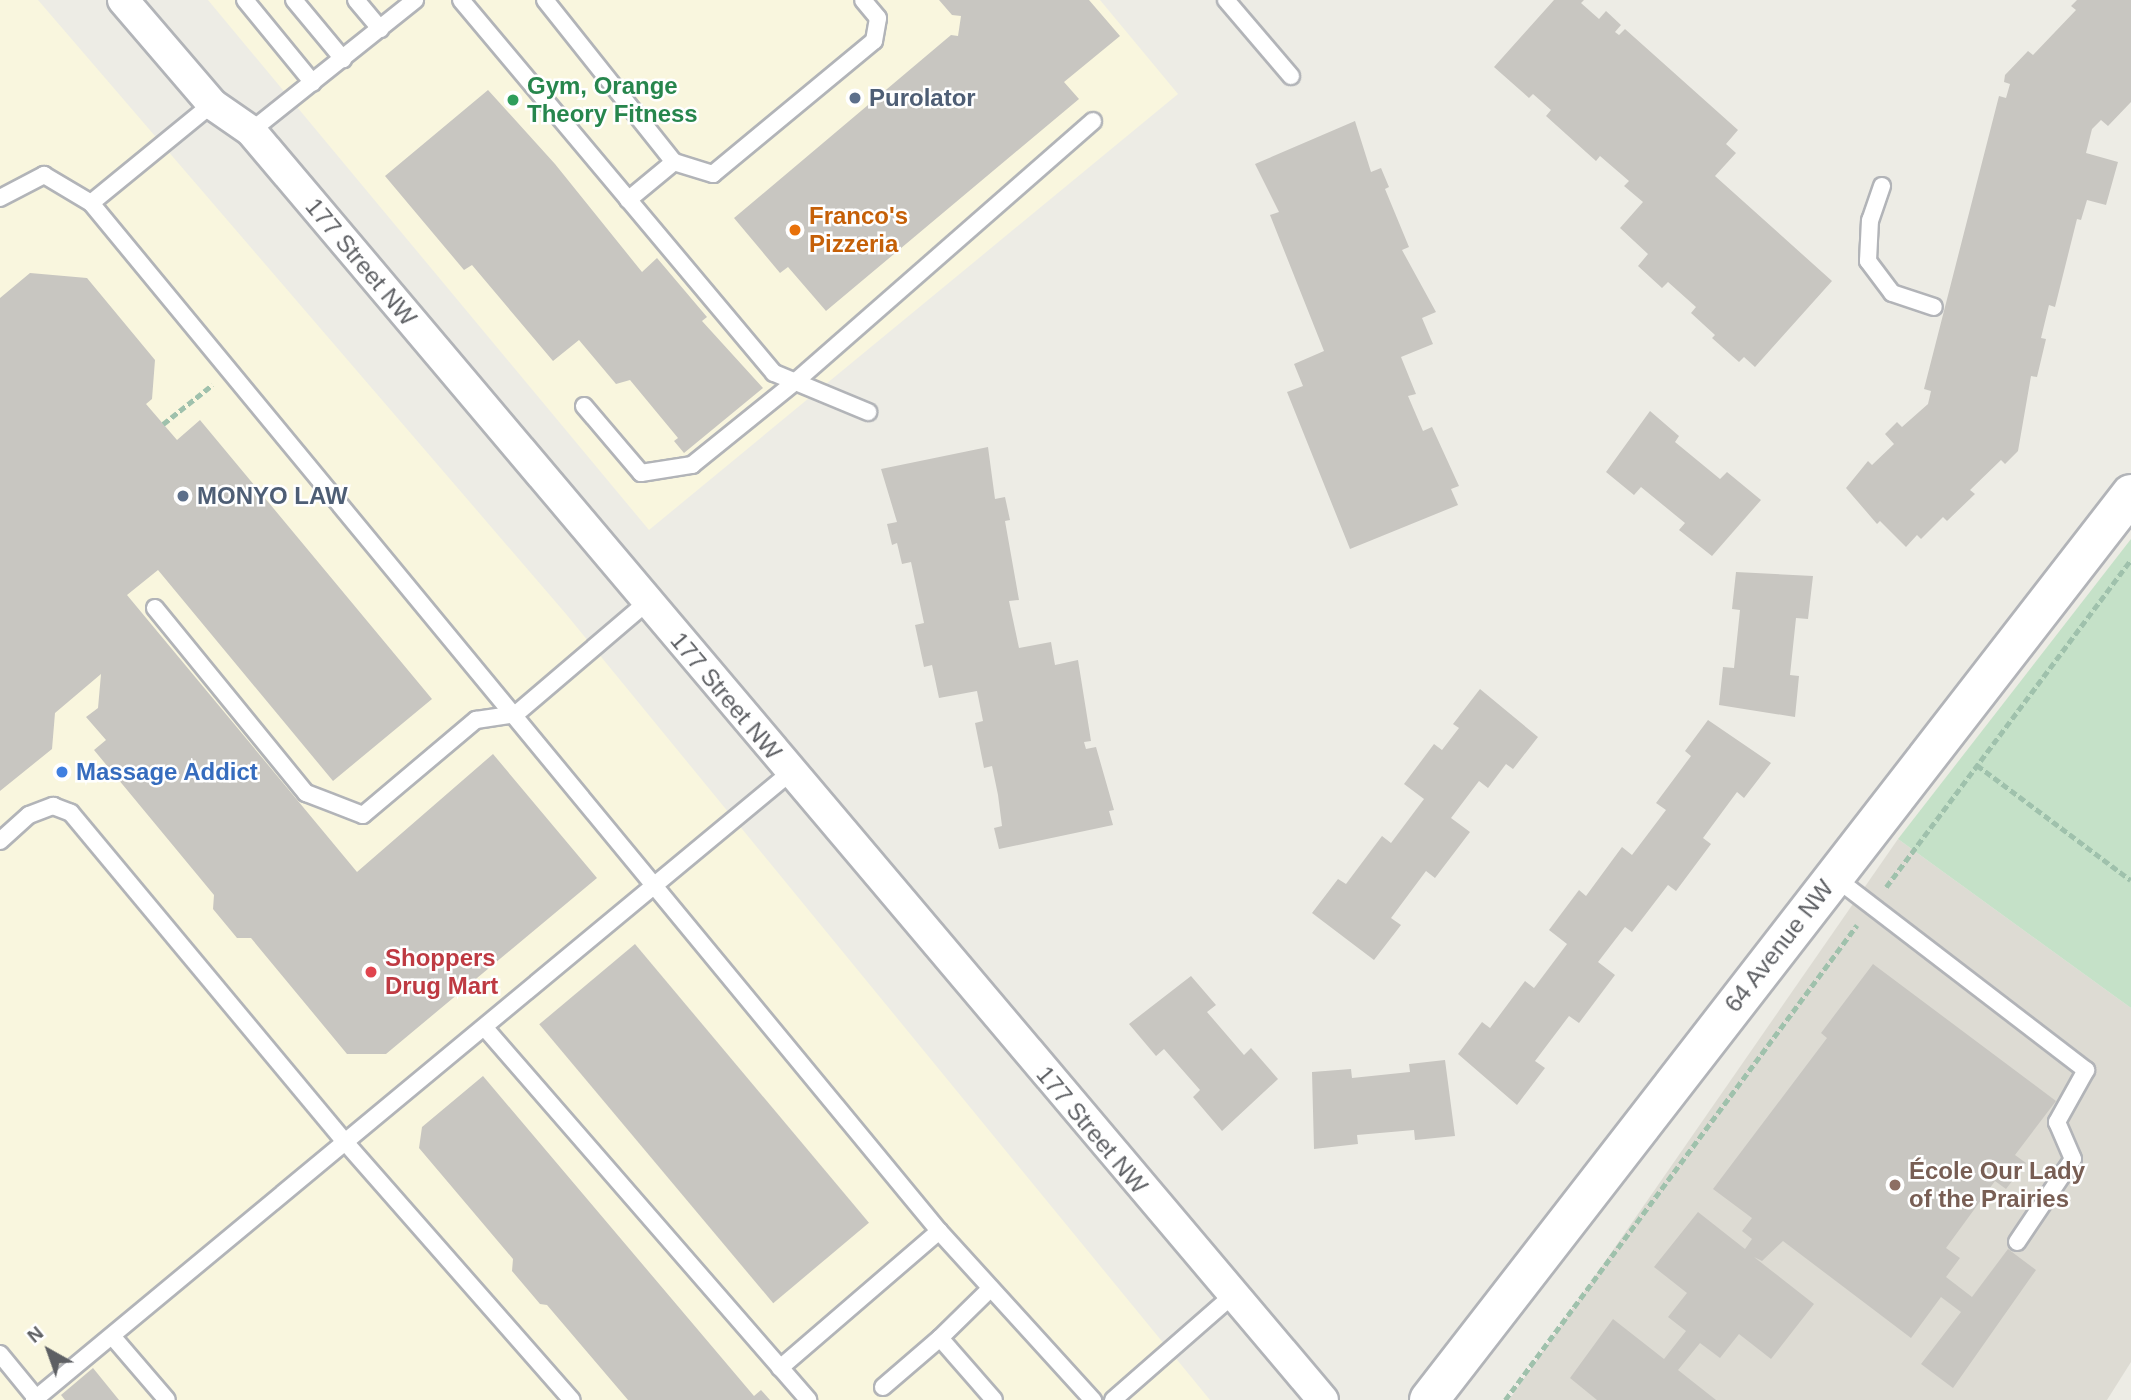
<!DOCTYPE html>
<meta charset="utf-8">
<style>
body{margin:0}
#map{position:relative;width:2131px;height:1400px;overflow:hidden;background:#edece5;font-family:Arial,sans-serif}
div>[style]{position:absolute}
[style*='--x']{left:calc(var(--x)*1px);top:calc(var(--y)*1px);width:calc(var(--w)*1px);rotate:calc(var(--a)*1deg)}
.commercial>*{inset:0;background:#f9f6de}
.education>*{inset:0;background:#dddbd3}
.green>*{inset:0;background:#c5e1c8}
.building>*{inset:0;background:#c8c6c1;transform-origin:0 0}
.path>*{height:4.5px;margin-top:-2.25px;transform-origin:0;background:repeating-linear-gradient(90deg,#9fc1ac 0 7px,transparent 0 10.5px)}
.roads{filter:drop-shadow(2px 0 #b2b4b8) drop-shadow(-2px 0 #b2b4b8) drop-shadow(0 2px #b2b4b8) drop-shadow(0 -2px #b2b4b8)}
.lane>*{height:16px;margin:-8px;padding:0 8px;transform-origin:8px;border-radius:8px;background:#fff}
.street>*{height:30px;margin:-15px;padding:0 15px;transform-origin:15px;border-radius:15px;background:#fff}
.secondary>*{height:38px;margin:-19px;padding:0 19px;transform-origin:19px;border-radius:19px;background:#fff}
.dots>*{width:19px;height:19px;translate:-50% -50%;box-sizing:border-box;border:4px solid #fff;border-radius:50%}
span{translate:-50% -50%;white-space:nowrap;text-align:center;line-height:1.15;-webkit-text-stroke:5px #fff;paint-order:stroke}
.leisure-label{font-size:24px;color:#27864d;font-weight:700}
.left{translate:0 -50%;text-align:left}
.service-label{font-size:24px;color:#4e5e75;font-weight:700}
.food-label{font-size:24px;color:#c56008;font-weight:700}
.street-label{font-size:24px;color:#5d5f63}
.shop-label{font-size:24px;color:#366cbe;font-weight:700}
.health-label{font-size:24px;color:#be3a42;font-weight:700}
.education-label{font-size:24px;color:#785e54;font-weight:700}
.north{position:absolute;left:14px;top:1316px;width:70px;height:70px;-webkit-text-stroke:5px #fff;paint-order:stroke;rotate:320deg;font-size:19px;font-weight:700;line-height:28px;text-align:center;color:#5d5f63}
.north::after{content:'';display:block;margin:auto;width:24px;height:32px;background:#5d5f63;clip-path:polygon(50% 0,100% 100%,50% 72%,0 100%)}
</style>
<div id="map">
<div class="commercial">
<div style="clip-path:polygon(0 0,38px 0,566px 614px,1210px 1400px,0 1400px)"></div>
<div style="clip-path:polygon(208px 0,1100px 0,1178px 94px,649px 530px)"></div>
</div>
<div class="education">
<div style="clip-path:polygon(1898px 839px,2131px 1008px,2131px 1362px,2107px 1400px,1509px 1400px)"></div>
</div>
<div class="green">
<div style="clip-path:polygon(2131px 539px,2131px 1008px,1898px 839px)"></div>
</div>
<div class="building">
<div style="clip-path:polygon(939px 0,1089px 0,1120px 36px,1064px 82px,1079px 99px,826px 311px,788px 267px,780px 273px,734px 218px,951px 35px,958px 36px,961px 16px,952px 15px)"></div>
<div style="clip-path:polygon(1554px 0,1584px 0,1581px 3px,1599px 19px,1606px 11px,1621px 25px,1615px 32px,1619px 35px,1625px 29px,1738px 130px,1726px 144px,1736px 153px,1715px 176px,1832px 281px,1755px 367px,1744px 357px,1739px 362px,1712px 338px,1715px 335px,1691px 313px,1696px 307px,1668px 282px,1662px 288px,1638px 266px,1648px 254px,1620px 228px,1643px 202px,1624px 186px,1629px 181px,1600px 156px,1596px 161px,1546px 116px,1551px 110px,1533px 94px,1529px 98px,1494px 67px)"></div>
<div style="clip-path:polygon(2077px 0,2131px 0,2131px 102px,2108px 126px,2101px 120px,2092px 129px,2086px 153px,2118px 162px,2106px 205px,2087px 200px,2081px 220px,2077px 219px,2055px 307px,2049px 305px,2041px 338px,2046px 339px,2037px 377px,2031px 376px,2018px 451px,2005px 464px,2001px 460px,1970px 490px,1975px 494px,1947px 521px,1943px 517px,1921px 539px,1917px 535px,1906px 547px,1880px 521px,1877px 524px,1846px 488px,1868px 461px,1872px 465px,1894px 444px,1885px 434px,1897px 422px,1902px 427px,1928px 404px,1931px 391px,1924px 389px,1999px 96px,2006px 98px,2010px 84px,2004px 82px,2005px 75px,2028px 51px,2033px 55px,2076px 10px,2071px 6px)"></div>
<div style="clip-path:polygon(488px 90px,555px 164px,642px 272px,657px 258px,707px 317px,702px 321px,763px 388px,684px 453px,674px 441px,678px 438px,630px 380px,616px 384px,579px 340px,553px 361px,472px 265px,464px 270px,385px 176px)"></div>
<div style="clip-path:polygon(1355px 121px,1371px 172px,1381px 168px,1389px 187px,1385px 189px,1409px 247px,1402px 250px,1436px 312px,1422px 318px,1433px 344px,1401px 357px,1416px 394px,1408px 396px,1423px 431px,1432px 427px,1459px 486px,1451px 489px,1458px 505px,1350px 549px,1287px 392px,1303px 386px,1294px 364px,1324px 351px,1270px 215px,1279px 212px,1255px 164px)"></div>
<div style="clip-path:polygon(30px 273px,87px 278px,155px 360px,152px 399px,146px 404px,177px 440px,200px 420px,432px 699px,333px 781px,158px 570px,127px 595px,357px 872px,493px 754px,597px 878px,386px 1054px,347px 1054px,251px 938px,237px 938px,213px 909px,214px 895px,94px 750px,106px 740px,86px 717px,98px 708px,101px 674px,55px 713px,52px 749px,0 791px,0 298px)"></div>
<div style="clip-path:polygon(1650px 411px,1679px 436px,1675px 442px,1720px 479px,1727px 472px,1761px 500px,1712px 556px,1679px 530px,1685px 523px,1641px 487px,1634px 495px,1606px 472px)"></div>
<div style="clip-path:polygon(988px 447px,995px 499px,1005px 497px,1010px 520px,1005px 521px,1019px 600px,1009px 601px,1019px 648px,1051px 642px,1055px 665px,1078px 660px,1091px 741px,1084px 742px,1086px 749px,1096px 747px,1114px 810px,1109px 811px,1113px 825px,999px 849px,994px 828px,1002px 826px,998px 795px,992px 766px,984px 768px,975px 723px,983px 721px,977px 691px,939px 698px,932px 665px,924px 667px,915px 625px,924px 623px,911px 562px,902px 564px,897px 543px,892px 545px,887px 524px,897px 522px,881px 469px)"></div>
<div style="clip-path:polygon(1736px 572px,1813px 576px,1808px 619px,1796px 618px,1790px 675px,1799px 676px,1795px 717px,1719px 705px,1723px 667px,1734px 668px,1740px 610px,1732px 609px)"></div>
<div style="clip-path:polygon(1480px 689px,1538px 737px,1513px 769px,1506px 764px,1488px 788px,1479px 781px,1451px 818px,1470px 832px,1435px 878px,1426px 871px,1391px 918px,1401px 925px,1374px 960px,1312px 913px,1338px 879px,1346px 884px,1382px 836px,1391px 843px,1424px 799px,1404px 784px,1434px 744px,1442px 750px,1459px 728px,1453px 724px)"></div>
<div style="clip-path:polygon(1708px 720px,1771px 763px,1744px 798px,1737px 792px,1703px 838px,1711px 844px,1676px 891px,1668px 885px,1632px 932px,1625px 927px,1598px 962px,1615px 975px,1579px 1023px,1569px 1016px,1535px 1061px,1545px 1068px,1517px 1105px,1458px 1054px,1482px 1022px,1490px 1028px,1525px 981px,1534px 988px,1567px 944px,1549px 930px,1579px 890px,1586px 896px,1622px 847px,1632px 855px,1666px 810px,1656px 803px,1691px 756px,1685px 751px)"></div>
<div style="left:635px;top:944px;width:364px;height:125px;rotate:50deg"></div>
<div style="clip-path:polygon(1873px 964px,2056px 1101px,2015px 1155px,2026px 1163px,2006px 1189px,1995px 1181px,1946px 1248px,1960px 1258px,1946px 1277px,1972px 1297px,2008px 1249px,2036px 1270px,1953px 1388px,1921px 1364px,1961px 1312px,1941px 1297px,1911px 1338px,1783px 1241px,1762px 1261px,1754px 1257px,1814px 1304px,1771px 1359px,1739px 1334px,1720px 1358px,1700px 1343px,1678px 1370px,1716px 1400px,1597px 1400px,1570px 1378px,1613px 1319px,1664px 1359px,1686px 1331px,1668px 1317px,1687px 1293px,1654px 1267px,1698px 1212px,1745px 1249px,1752px 1239px,1742px 1231px,1752px 1218px,1713px 1189px,1827px 1038px,1821px 1033px)"></div>
<div style="clip-path:polygon(1191px 976px,1216px 1005px,1207px 1012px,1244px 1055px,1251px 1048px,1278px 1079px,1222px 1131px,1193px 1097px,1200px 1090px,1164px 1049px,1156px 1056px,1129px 1024px)"></div>
<div style="clip-path:polygon(1445px 1060px,1455px 1136px,1415px 1140px,1414px 1130px,1357px 1135px,1358px 1144px,1314px 1149px,1312px 1072px,1351px 1069px,1352px 1078px,1410px 1072px,1409px 1064px)"></div>
<div style="clip-path:polygon(483px 1076px,754px 1396px,761px 1390px,770px 1400px,628px 1400px,547px 1305px,540px 1304px,512px 1271px,513px 1259px,419px 1148px,422px 1127px)"></div>
<div style="clip-path:polygon(93px 1368px,119px 1400px,65px 1400px,61px 1395px)"></div>
</div>
<div class="path">
<div style="--x:163;--y:424;--w:63;--a:-38.5"></div>
<div style="--x:1977;--y:765;--w:192;--a:36.8"></div>
<div style="--x:1886;--y:887;--w:409;--a:-53.2"></div>
<div style="--x:1505;--y:1400;--w:591;--a:-53.46"></div>
</div>
<div class="roads">
<div class="lane">
<div style="--x:245;--y:0;--w:107;--a:50.7"></div>
<div style="--x:294;--y:0;--w:77;--a:50.3"></div>
<div style="--x:356;--y:0;--w:38;--a:50"></div>
<div style="--x:461;--y:0;--w:487;--a:50"></div>
<div style="--x:774;--y:373;--w:102;--a:22.5"></div>
<div style="--x:545;--y:0;--w:207;--a:51.5"></div>
<div style="--x:1226;--y:0;--w:100;--a:49.5"></div>
<div style="--x:251;--y:131;--w:210;--a:-38.6"></div>
<div style="--x:1882;--y:186;--w:36;--a:109"></div>
<div style="--x:1870;--y:220;--w:41;--a:92.8"></div>
<div style="--x:1868;--y:261;--w:40;--a:53"></div>
<div style="--x:1892;--y:293;--w:44;--a:18.4"></div>
<div style="--x:0;--y:198;--w:50;--a:-27.6"></div>
<div style="--x:44;--y:175;--w:55;--a:30.8"></div>
<div style="--x:91;--y:203;--w:156;--a:-39.3"></div>
<div style="--x:628;--y:200;--w:60;--a:-39.6"></div>
<div style="--x:674;--y:162;--w:41;--a:17.1"></div>
<div style="--x:713;--y:174;--w:209;--a:-39.6"></div>
<div style="--x:874;--y:41;--w:23;--a:-80"></div>
<div style="--x:878;--y:18;--w:23;--a:-130"></div>
<div style="--x:91;--y:203;--w:1333;--a:50.48"></div>
<div style="--x:939;--y:1231;--w:229;--a:47.7"></div>
<div style="--x:584;--y:406;--w:88;--a:49.6"></div>
<div style="--x:641;--y:473;--w:52;--a:-8.9"></div>
<div style="--x:692;--y:465;--w:132;--a:-38.9"></div>
<div style="--x:795;--y:382;--w:396;--a:-41.2"></div>
<div style="--x:155;--y:608;--w:239;--a:50.8"></div>
<div style="--x:306;--y:793;--w:61;--a:21.1"></div>
<div style="--x:363;--y:815;--w:148;--a:-40.1"></div>
<div style="--x:476;--y:720;--w:40;--a:-8.5"></div>
<div style="--x:516;--y:714;--w:172;--a:-40.5"></div>
<div style="--x:0;--y:841;--w:39;--a:-42"></div>
<div style="--x:29;--y:815;--w:26;--a:-21"></div>
<div style="--x:53;--y:806;--w:19;--a:21"></div>
<div style="--x:71;--y:813;--w:430;--a:50.2"></div>
<div style="--x:346;--y:1143;--w:342;--a:48.7"></div>
<div style="--x:1833;--y:876;--w:319;--a:37.5"></div>
<div style="--x:2086;--y:1070;--w:60;--a:119.1"></div>
<div style="--x:2057;--y:1122;--w:40;--a:66.6"></div>
<div style="--x:2073;--y:1159;--w:100;--a:124"></div>
<div style="--x:485;--y:1028;--w:493;--a:49"></div>
<div style="--x:112;--y:1336;--w:84;--a:49.3"></div>
<div style="--x:940;--y:1338;--w:71;--a:-44.4"></div>
<div style="--x:0;--y:1354;--w:57;--a:50.7"></div>
<div style="--x:780;--y:1368;--w:210;--a:-40.7"></div>
<div style="--x:883;--y:1387;--w:75;--a:-40.7"></div>
<div style="--x:940;--y:1338;--w:82;--a:48.9"></div>
<div style="--x:34;--y:1400;--w:984;--a:-39.68"></div>
<div style="--x:1113;--y:1400;--w:158;--a:-41.2"></div>
</div>
<div class="street">
<div style="--x:123;--y:0;--w:137;--a:49.4"></div>
<div style="--x:212;--y:104;--w:47;--a:34.7"></div>
<div style="--x:251;--y:131;--w:1661;--a:49.81"></div>
</div>
<div class="secondary">
<div style="--x:1429;--y:1400;--w:1146;--a:-52.23"></div>
</div>
</div>
<div class="dots">
<div style="left:855px;top:98px;background:#5c6f8a"></div>
<div style="left:513px;top:100px;background:#2e9e5b"></div>
<div style="left:795px;top:230px;background:#e8710a"></div>
<div style="left:183px;top:496px;background:#5c6f8a"></div>
<div style="left:62px;top:772px;background:#3f7fe0"></div>
<div style="left:371px;top:972px;background:#e0444e"></div>
<div style="left:1895px;top:1185px;background:#8d6e63"></div>
</div>
<div class="leisure-label">
<span class="left" style="left:527px;top:100px">Gym, Orange<br>Theory Fitness</span>
</div>
<div class="service-label">
<span class="left" style="left:869px;top:98px">Purolator</span>
<span class="left" style="left:197px;top:496px">MONYO LAW</span>
</div>
<div class="food-label">
<span class="left" style="left:809px;top:230px">Franco's<br>Pizzeria</span>
</div>
<div class="street-label">
<span style="left:361px;top:262px;rotate:50deg">177 Street NW</span>
<span style="left:726px;top:696px;rotate:50deg">177 Street NW</span>
<span style="left:1779px;top:946px;rotate:-52deg">64 Avenue NW</span>
<span style="left:1092px;top:1130px;rotate:50deg">177 Street NW</span>
</div>
<div class="shop-label">
<span class="left" style="left:76px;top:772px">Massage Addict</span>
</div>
<div class="health-label">
<span class="left" style="left:385px;top:972px">Shoppers<br>Drug Mart</span>
</div>
<div class="education-label">
<span class="left" style="left:1909px;top:1185px">École Our Lady<br>of the Prairies</span>
</div>
<div class="north">N</div>
</div>
